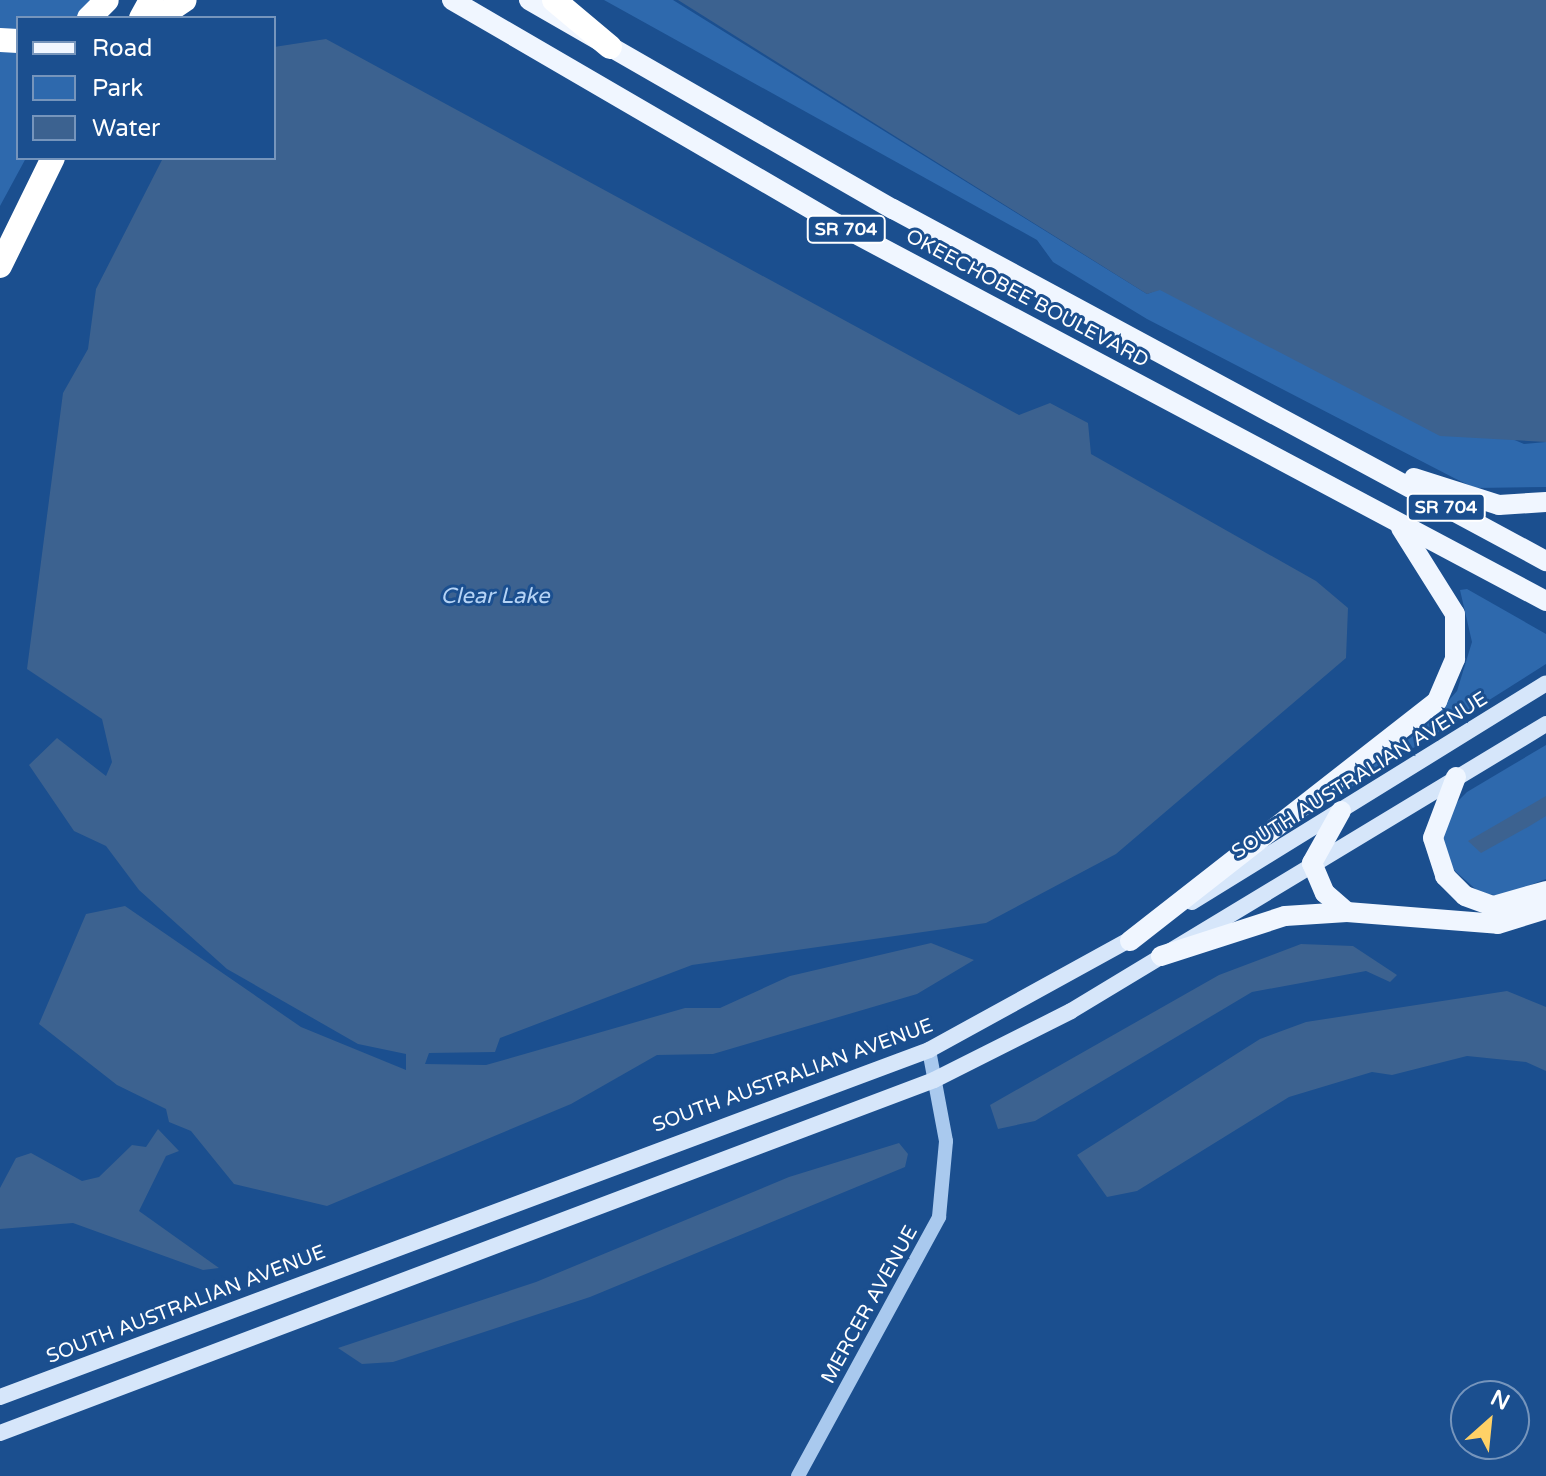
<!DOCTYPE html>
<style>
body{margin:0}
#map{position:relative;width:1546px;height:1476px;overflow:hidden;background:#1b4f8f;font-family:"Varela Round",sans-serif}
div>[style]{position:absolute}
[style*='--x']{left:calc(var(--x)*1px);top:calc(var(--y)*1px);width:calc(var(--w)*1px);rotate:calc(var(--a)*1deg)}
.green>*{inset:0;background:#2e69ad}
.water>*{inset:0;background:#3c6290}
.tertiary>*{height:14px;margin:-7px;padding:0 7px;transform-origin:7px;border-radius:7px;background:#a9c9ee}
.secondary>*{height:16px;margin:-8px;padding:0 8px;transform-origin:8px;border-radius:8px;background:#d6e6fa}
.primary>*{height:20px;margin:-10px;padding:0 10px;transform-origin:10px;border-radius:10px;background:#f0f6ff}
.motorway>*{height:24px;margin:-12px;padding:0 12px;transform-origin:12px;border-radius:12px;background:#fff}
span{translate:-50% -50%;white-space:nowrap;text-align:center;line-height:1.15;-webkit-text-stroke:6px #1b4f8f;paint-order:stroke}
.shield-label span{padding:2px 6px;background:#1b4f8f;border:2px solid;border-radius:6px;-webkit-text-stroke-width:0}
.shield-label{font-size:18px;color:#fff;font-weight:700}
.street-label{font-size:20px;color:#fff}
.water-label{font-size:22px;color:#b5d3f5;font-style:italic}
.legend{position:absolute;left:16px;top:16px;width:260px;height:144px;box-sizing:border-box;background:#1b4f8f;border:2px solid #7695bc;margin:0;padding:10px 14px;list-style:none;font-size:24px;color:#fff}
.legend li{display:flex;align-items:center;gap:16px;height:40px}
.legend b{width:40px;border:2px solid #7695bc}
.north{position:absolute;left:1450px;top:1380px;width:80px;height:80px;box-sizing:border-box;background:#1b4f8f;border:2px solid #7695bc;border-radius:50%;rotate:27deg;font-size:22px;font-weight:700;line-height:32px;text-align:center;color:#fff}
.north::after{content:'';display:block;margin:auto;width:28px;height:36px;background:#ffd166;clip-path:polygon(50% 0,100% 100%,50% 72%,0 100%)}
</style>
<div id="map">
<div class="green">
<div style="clip-path:polygon(0 0,98px 0,78px 18px,18px 18px,18px 34px,0 32px)"></div>
<div style="clip-path:polygon(604px 0,673px 0,1147px 294px,1160px 289px,1524px 444px,1546px 442px,1546px 487px,1475px 488px,1454px 478px,1147px 319px,1053px 262px,1037px 240px)"></div>
<div style="clip-path:polygon(0 47px,18px 48px,18px 158px,26px 158px,0 206px)"></div>
<div style="clip-path:polygon(1467px 589px,1546px 634px,1546px 664px,1301px 819px,1425px 727px,1457px 691px,1472px 642px,1460px 590px)"></div>
<div style="clip-path:polygon(1546px 745px,1546px 879px,1502px 896px,1480px 893px,1446px 863px,1440px 841px,1447px 812px,1467px 792px)"></div>
</div>
<div class="water">
<div style="clip-path:polygon(678px 0,1546px 0,1546px 442px,1440px 436px,1160px 290px,1147px 294px)"></div>
<div style="clip-path:polygon(326px 39px,1019px 415px,1050px 403px,1088px 423px,1091px 454px,1316px 581px,1348px 608px,1346px 658px,1116px 854px,986px 923px,692px 965px,500px 1038px,495px 1052px,429px 1053px,425px 1064px,486px 1065px,685px 1008px,720px 1008px,790px 976px,931px 943px,974px 960px,917px 994px,713px 1054px,657px 1055px,571px 1104px,327px 1206px,234px 1184px,191px 1131px,169px 1122px,166px 1109px,117px 1085px,39px 1024px,86px 914px,125px 906px,301px 1027px,406px 1070px,406px 1054px,358px 1044px,227px 969px,139px 890px,106px 846px,74px 831px,29px 765px,57px 738px,106px 776px,112px 762px,102px 719px,27px 669px,63px 393px,88px 349px,96px 289px,163px 158px,274px 158px,274px 47px)"></div>
<div style="clip-path:polygon(1546px 796px,1546px 816px,1528px 827px,1481px 853px,1468px 841px)"></div>
<div style="clip-path:polygon(1301px 944px,1353px 946px,1397px 975px,1390px 982px,1366px 971px,1252px 992px,1035px 1121px,998px 1129px,990px 1105px,1219px 975px)"></div>
<div style="clip-path:polygon(1507px 991px,1546px 1007px,1546px 1071px,1526px 1062px,1467px 1056px,1392px 1075px,1372px 1072px,1289px 1097px,1137px 1191px,1107px 1197px,1077px 1155px,1260px 1039px,1306px 1022px)"></div>
<div style="clip-path:polygon(158px 1129px,179px 1151px,166px 1156px,139px 1211px,219px 1268px,203px 1270px,73px 1223px,0 1229px,0 1188px,16px 1158px,31px 1153px,82px 1181px,99px 1177px,132px 1145px,146px 1147px)"></div>
<div style="clip-path:polygon(899px 1143px,908px 1154px,905px 1167px,590px 1297px,393px 1362px,362px 1364px,338px 1348px,536px 1282px,789px 1177px)"></div>
</div>
<div class="tertiary">
<div style="--x:798;--y:1476;--w:295;--a:-61.4"></div>
<div style="--x:939;--y:1217;--w:76;--a:-84.7"></div>
<div style="--x:946;--y:1141;--w:93;--a:-100.6"></div>
</div>
<div class="secondary">
<div style="--x:1192;--y:902;--w:416;--a:-31.7"></div>
<div style="--x:0;--y:1397;--w:992;--a:-20.48"></div>
<div style="--x:929;--y:1050;--w:239;--a:-28.8"></div>
<div style="--x:0;--y:1433;--w:998;--a:-20.7"></div>
<div style="--x:934;--y:1080;--w:153;--a:-26.7"></div>
<div style="--x:1071;--y:1011;--w:555;--a:-31.14"></div>
</div>
<div class="primary">
<div style="--x:452;--y:0;--w:445;--a:30.2"></div>
<div style="--x:837;--y:224;--w:803;--a:28"></div>
<div style="--x:529;--y:0;--w:420;--a:29.9"></div>
<div style="--x:893;--y:209;--w:742;--a:28.33"></div>
<div style="--x:1414;--y:478;--w:89;--a:17.6"></div>
<div style="--x:1499;--y:505;--w:47;--a:-3.7"></div>
<div style="--x:1456;--y:777;--w:65;--a:110.7"></div>
<div style="--x:1433;--y:838;--w:40;--a:72"></div>
<div style="--x:1445;--y:876;--w:28;--a:45"></div>
<div style="--x:1465;--y:896;--w:30;--a:20"></div>
<div style="--x:1493;--y:906;--w:55;--a:-15.8"></div>
<div style="--x:1341;--y:811;--w:60;--a:119.1"></div>
<div style="--x:1312;--y:863;--w:33;--a:67"></div>
<div style="--x:1325;--y:893;--w:29;--a:41"></div>
<div style="--x:1130;--y:941;--w:390;--a:-38"></div>
<div style="--x:1437;--y:701;--w:46;--a:-66.8"></div>
<div style="--x:1455;--y:659;--w:45;--a:-90"></div>
<div style="--x:1455;--y:614;--w:102;--a:-122.1"></div>
<div style="--x:1161;--y:956;--w:130;--a:-17.9"></div>
<div style="--x:1285;--y:916;--w:62;--a:-3.7"></div>
<div style="--x:1347;--y:912;--w:151;--a:4.5"></div>
<div style="--x:1498;--y:924;--w:50;--a:-17.4"></div>
</div>
<div class="motorway">
<div style="--x:554;--y:0;--w:73;--a:40"></div>
<div style="--x:89;--y:18;--w:25;--a:-45"></div>
<div style="--x:141;--y:18;--w:21;--a:-61"></div>
<div style="--x:158;--y:18;--w:32;--a:-34"></div>
<div style="--x:0;--y:40;--w:18;--a:3"></div>
<div style="--x:0;--y:266;--w:120;--a:-63.9"></div>
</div>
<div class="shield-label">
<span style="left:846px;top:229px">SR 704</span>
<span style="left:1446px;top:507px">SR 704</span>
</div>
<div class="street-label">
<span style="left:1027px;top:299px;rotate:28deg">OKEECHOBEE BOULEVARD</span>
<span style="left:1360px;top:776px;rotate:-32deg">SOUTH AUSTRALIAN AVENUE</span>
<span style="left:793px;top:1076px;rotate:-20deg">SOUTH AUSTRALIAN AVENUE</span>
<span style="left:186px;top:1305px;rotate:-21deg">SOUTH AUSTRALIAN AVENUE</span>
<span style="left:870px;top:1305px;rotate:-61deg">MERCER AVENUE</span>
</div>
<div class="water-label">
<span style="left:495px;top:597px">Clear Lake</span>
</div>
<ul class="legend">
<li><b style="height:10px;background:#f0f6ff"></b>Road</li>
<li><b style="height:22px;background:#2e69ad"></b>Park</li>
<li><b style="height:22px;background:#3c6290"></b>Water</li>
</ul>
<div class="north">N</div>
</div>
